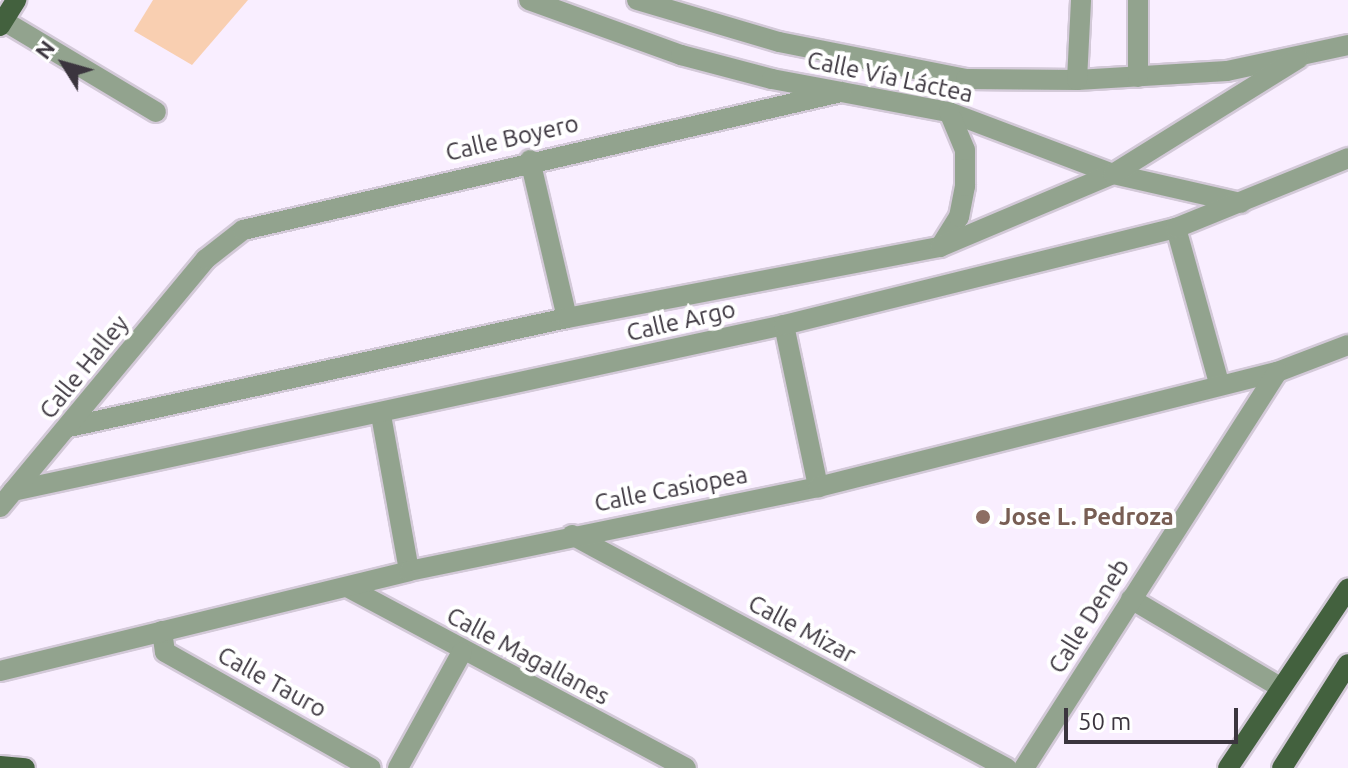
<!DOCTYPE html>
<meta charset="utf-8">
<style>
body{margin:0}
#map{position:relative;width:1348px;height:768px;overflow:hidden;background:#f9eeff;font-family:Ubuntu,sans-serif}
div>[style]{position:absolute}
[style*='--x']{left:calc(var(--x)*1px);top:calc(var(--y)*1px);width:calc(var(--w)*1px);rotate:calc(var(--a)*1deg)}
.building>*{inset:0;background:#f9cfb1}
.roads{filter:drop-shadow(2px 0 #d3c9d8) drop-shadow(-2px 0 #d3c9d8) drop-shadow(0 2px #d3c9d8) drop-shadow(0 -2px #d3c9d8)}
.minor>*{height:20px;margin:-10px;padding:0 10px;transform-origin:10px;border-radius:10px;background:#92a38e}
.major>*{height:20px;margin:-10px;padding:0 10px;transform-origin:10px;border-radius:10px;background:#43613e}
.dots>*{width:22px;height:22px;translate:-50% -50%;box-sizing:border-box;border:4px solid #fff;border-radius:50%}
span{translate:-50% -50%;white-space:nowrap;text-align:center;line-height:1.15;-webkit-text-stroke:8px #fff;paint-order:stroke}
.street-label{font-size:24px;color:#3b353e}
.education-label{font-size:24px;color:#785e54;font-weight:700}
.left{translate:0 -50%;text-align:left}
.north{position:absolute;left:24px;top:24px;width:80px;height:80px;-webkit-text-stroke:6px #fff;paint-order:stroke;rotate:307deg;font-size:22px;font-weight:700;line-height:32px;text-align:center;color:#3b353e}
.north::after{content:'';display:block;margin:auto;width:28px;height:36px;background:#3b353e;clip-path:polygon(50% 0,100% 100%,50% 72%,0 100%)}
.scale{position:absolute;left:1064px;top:708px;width:174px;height:36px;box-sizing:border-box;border:4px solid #3b353e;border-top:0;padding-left:10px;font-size:24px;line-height:28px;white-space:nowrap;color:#3b353e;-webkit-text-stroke:6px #fff;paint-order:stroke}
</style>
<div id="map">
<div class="building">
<div style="clip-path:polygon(153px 0,248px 0,192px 65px,134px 31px)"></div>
</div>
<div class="roads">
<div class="minor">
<div style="--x:529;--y:0;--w:162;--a:19.9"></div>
<div style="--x:681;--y:55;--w:94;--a:14.8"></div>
<div style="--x:772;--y:79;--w:180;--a:10.6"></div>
<div style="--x:949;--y:112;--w:175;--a:20.7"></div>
<div style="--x:1113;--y:174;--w:131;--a:12.8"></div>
<div style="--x:637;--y:0;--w:148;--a:16.5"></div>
<div style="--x:779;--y:42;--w:191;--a:11.2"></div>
<div style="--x:966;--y:79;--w:111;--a:0.5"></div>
<div style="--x:1077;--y:80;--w:150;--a:-3.4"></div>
<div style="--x:1227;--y:71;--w:124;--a:-12.1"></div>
<div style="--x:4;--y:21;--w:177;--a:30.9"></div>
<div style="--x:1138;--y:77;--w:77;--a:-90"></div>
<div style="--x:1077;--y:80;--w:80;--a:-87.1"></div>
<div style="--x:530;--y:160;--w:162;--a:76.8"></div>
<div style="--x:1176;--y:228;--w:161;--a:74.5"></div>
<div style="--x:940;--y:247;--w:36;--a:-58"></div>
<div style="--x:959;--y:217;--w:32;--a:-79"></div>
<div style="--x:965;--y:186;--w:36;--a:-90"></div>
<div style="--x:965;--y:150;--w:41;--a:-112.8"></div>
<div style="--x:784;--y:325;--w:166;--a:78.1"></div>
<div style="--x:381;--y:415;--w:158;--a:79.8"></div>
<div style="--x:69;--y:427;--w:510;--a:-12.35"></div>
<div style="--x:567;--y:318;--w:380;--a:-10.8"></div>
<div style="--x:940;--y:247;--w:188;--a:-22.9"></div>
<div style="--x:1113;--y:174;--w:219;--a:-31.9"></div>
<div style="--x:13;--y:491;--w:789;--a:-12.15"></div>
<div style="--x:784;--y:325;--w:404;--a:-13.9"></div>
<div style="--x:1176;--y:228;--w:186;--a:-22.1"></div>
<div style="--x:0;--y:507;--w:322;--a:-50.3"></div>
<div style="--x:206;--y:259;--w:47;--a:-38.1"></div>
<div style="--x:243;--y:230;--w:614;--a:-12.99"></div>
<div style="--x:572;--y:535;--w:493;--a:28.2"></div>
<div style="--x:347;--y:587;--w:384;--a:28.1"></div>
<div style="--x:1131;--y:599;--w:173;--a:30.6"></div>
<div style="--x:162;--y:631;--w:21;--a:82"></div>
<div style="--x:165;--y:652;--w:236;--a:29.4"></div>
<div style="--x:0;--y:671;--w:421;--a:-13.7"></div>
<div style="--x:409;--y:571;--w:418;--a:-11.6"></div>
<div style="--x:818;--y:487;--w:473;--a:-14.1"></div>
<div style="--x:1277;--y:372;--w:76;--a:-20.8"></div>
<div style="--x:398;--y:768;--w:132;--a:-61.1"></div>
<div style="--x:1024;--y:768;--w:470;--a:-57.4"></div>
</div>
<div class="major">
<div style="--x:0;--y:26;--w:31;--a:-58"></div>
<div style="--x:0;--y:766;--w:25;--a:5"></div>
<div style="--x:1228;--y:768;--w:216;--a:-56.2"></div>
<div style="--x:1282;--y:768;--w:123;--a:-57.6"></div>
</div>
</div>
<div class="dots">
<div style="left:983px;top:517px;background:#8d6e63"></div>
</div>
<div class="street-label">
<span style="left:890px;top:77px;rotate:12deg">Calle Vía Láctea</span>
<span style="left:512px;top:138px;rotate:-13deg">Calle Boyero</span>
<span style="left:681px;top:321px;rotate:-13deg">Calle Argo</span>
<span style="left:84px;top:367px;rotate:-51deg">Calle Halley</span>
<span style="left:671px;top:489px;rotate:-11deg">Calle Casiopea</span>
<span style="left:1089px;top:616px;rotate:-58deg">Calle Deneb</span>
<span style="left:802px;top:629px;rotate:28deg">Calle Mizar</span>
<span style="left:528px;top:656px;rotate:28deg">Calle Magallanes</span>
<span style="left:272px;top:682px;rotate:29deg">Calle Tauro</span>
</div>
<div class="education-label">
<span class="left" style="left:999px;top:517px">Jose L. Pedroza</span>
</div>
<div class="north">N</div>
<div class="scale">50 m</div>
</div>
